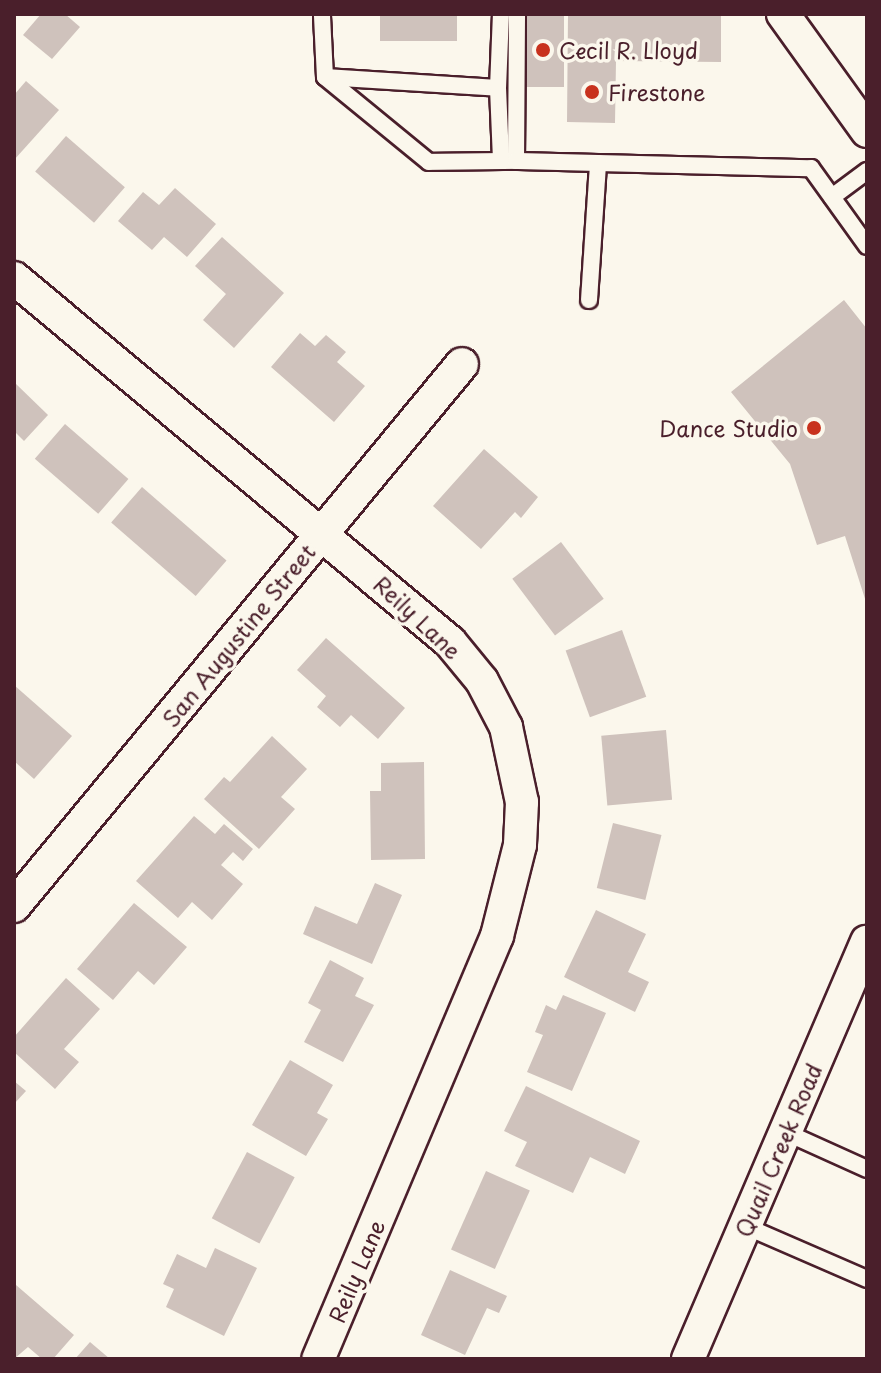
<!DOCTYPE html>
<style>
body{margin:0}
#map{position:relative;width:881px;height:1373px;overflow:hidden;background:#fbf7ec;font-family:"Playpen Sans",sans-serif}
div>[style]{position:absolute}
[style*='--x']{left:calc(var(--x)*1px);top:calc(var(--y)*1px);width:calc(var(--w)*1px);rotate:calc(var(--a)*1deg)}
.building>*{inset:0;background:#cfc2bc;transform-origin:0 0}
.roads{filter:drop-shadow(2px 0 #4a1f2b) drop-shadow(-2px 0 #4a1f2b) drop-shadow(0 2px #4a1f2b) drop-shadow(0 -2px #4a1f2b)}
.service>*{height:16px;margin:-8px;padding:0 8px;transform-origin:8px;border-radius:8px;background:#fbf7ec}
.minor>*{height:32px;margin:-16px;padding:0 16px;transform-origin:16px;border-radius:16px;background:#fbf7ec}
.dots>*{width:22px;height:22px;translate:-50% -50%;box-sizing:border-box;border:4px solid #fbf7ec;border-radius:50%}
span{translate:-50% -50%;white-space:nowrap;text-align:center;line-height:1.15;-webkit-text-stroke:7px #fbf7ec;paint-order:stroke}
.poi-label{font-size:22px;color:#4a1f2b}
.left{translate:0 -50%;text-align:left}
.right{translate:-100% -50%;text-align:right}
.street-label{font-size:22px;color:#4a1f2b}
.frame{position:absolute;inset:0;border:16px solid #4a1f2b;pointer-events:none}
</style>
<div id="map">
<div class="building">
<div style="clip-path:polygon(41px 14px,65px 14px,80px 27px,52px 59px,23px 35px)"></div>
<div style="left:380px;top:14px;width:77px;height:27px"></div>
<div style="left:522px;top:14px;width:42px;height:73px"></div>
<div style="clip-path:polygon(568px 14px,721px 14px,721px 62px,616px 61px,615px 123px,567px 122px)"></div>
<div style="clip-path:polygon(26px 81px,59px 110px,14px 160px,14px 95px)"></div>
<div style="left:66px;top:136px;width:78px;height:47px;rotate:41deg"></div>
<div style="clip-path:polygon(175px 188px,216px 224px,187px 257px,164px 237px,152px 250px,118px 221px,143px 192px,159px 205px)"></div>
<div style="clip-path:polygon(222px 237px,284px 293px,234px 348px,203px 320px,226px 294px,195px 266px)"></div>
<div style="clip-path:polygon(844px 300px,867px 329px,866px 602px,845px 536px,817px 545px,790px 464px,731px 392px)"></div>
<div style="clip-path:polygon(300px 333px,315px 346px,326px 335px,346px 352px,337px 362px,365px 386px,334px 422px,271px 367px)"></div>
<div style="clip-path:polygon(14px 382px,48px 415px,24px 441px,14px 431px)"></div>
<div style="left:65px;top:424px;width:84px;height:46px;rotate:41deg"></div>
<div style="clip-path:polygon(484px 449px,538px 497px,521px 518px,515px 512px,481px 549px,433px 506px)"></div>
<div style="left:142px;top:487px;width:112px;height:47px;rotate:41deg"></div>
<div style="left:561px;top:542px;width:71px;height:61px;rotate:53deg"></div>
<div style="left:622px;top:630px;width:71px;height:60px;rotate:70deg"></div>
<div style="clip-path:polygon(326px 638px,405px 708px,378px 739px,351px 715px,340px 727px,317px 707px,326px 696px,297px 670px)"></div>
<div style="clip-path:polygon(14px 685px,72px 736px,34px 779px,14px 761px)"></div>
<div style="left:666px;top:730px;width:70px;height:65px;rotate:85deg"></div>
<div style="clip-path:polygon(272px 736px,307px 769px,281px 797px,295px 809px,259px 849px,204px 799px,224px 777px,230px 782px)"></div>
<div style="clip-path:polygon(424px 762px,425px 859px,371px 860px,370px 791px,381px 791px,381px 763px)"></div>
<div style="clip-path:polygon(194px 816px,215px 834px,224px 824px,253px 849px,243px 861px,233px 852px,221px 865px,243px 884px,212px 920px,192px 902px,178px 918px,136px 881px)"></div>
<div style="left:613px;top:823px;width:50px;height:67px;rotate:14deg"></div>
<div style="clip-path:polygon(375px 883px,402px 895px,372px 964px,303px 934px,315px 906px,357px 924px)"></div>
<div style="clip-path:polygon(134px 903px,187px 947px,154px 985px,138px 971px,113px 1000px,77px 969px)"></div>
<div style="clip-path:polygon(596px 910px,646px 934px,628px 972px,649px 982px,635px 1012px,564px 977px)"></div>
<div style="clip-path:polygon(330px 960px,364px 978px,355px 996px,374px 1005px,343px 1062px,304px 1042px,321px 1010px,308px 1003px)"></div>
<div style="clip-path:polygon(66px 978px,100px 1009px,64px 1049px,79px 1062px,55px 1089px,14px 1052px,14px 1037px)"></div>
<div style="clip-path:polygon(563px 995px,606px 1013px,572px 1091px,527px 1072px,543px 1035px,535px 1032px,546px 1005px,556px 1010px)"></div>
<div style="clip-path:polygon(290px 1060px,333px 1085px,317px 1113px,328px 1119px,306px 1156px,252px 1125px)"></div>
<div style="clip-path:polygon(14px 1081px,26px 1091px,14px 1104px)"></div>
<div style="clip-path:polygon(526px 1086px,640px 1141px,625px 1174px,590px 1157px,573px 1193px,515px 1166px,527px 1142px,504px 1131px)"></div>
<div style="left:247px;top:1152px;width:54px;height:75px;rotate:28deg"></div>
<div style="left:486px;top:1171px;width:48px;height:86px;rotate:24deg"></div>
<div style="clip-path:polygon(215px 1248px,257px 1268px,224px 1336px,166px 1307px,174px 1289px,163px 1284px,177px 1254px,206px 1268px)"></div>
<div style="clip-path:polygon(450px 1270px,507px 1296px,499px 1313px,487px 1308px,465px 1355px,421px 1335px)"></div>
<div style="clip-path:polygon(16px 1285px,74px 1335px,53px 1359px,42px 1359px,28px 1347px,14px 1359px)"></div>
<div style="clip-path:polygon(90px 1342px,110px 1359px,75px 1359px)"></div>
</div>
<div class="roads">
<div class="service">
<div style="--x:322;--y:16;--w:61;--a:87.2"></div>
<div style="--x:325;--y:77;--w:134;--a:39.3"></div>
<div style="--x:429;--y:162;--w:87;--a:-0.7"></div>
<div style="--x:516;--y:161;--w:147;--a:-89.6"></div>
<div style="--x:325;--y:77;--w:173;--a:3.6"></div>
<div style="--x:498;--y:88;--w:73;--a:87.6"></div>
<div style="--x:498;--y:88;--w:74;--a:-87.7"></div>
<div style="--x:516;--y:161;--w:295;--a:1.4"></div>
<div style="--x:811;--y:168;--w:96;--a:54.3"></div>
<div style="--x:832;--y:197;--w:44;--a:-36.6"></div>
<div style="--x:589;--y:300;--w:137;--a:-86.2"></div>
<div style="--x:785;--y:1132;--w:90;--a:24.3"></div>
<div style="--x:745;--y:1226;--w:133;--a:23.5"></div>
</div>
<div class="minor">
<div style="--x:783;--y:14;--w:144;--a:54.3"></div>
<div style="--x:14;--y:278;--w:568;--a:39.86"></div>
<div style="--x:450;--y:642;--w:50;--a:50.6"></div>
<div style="--x:482;--y:681;--w:52;--a:62.4"></div>
<div style="--x:506;--y:727;--w:77;--a:78"></div>
<div style="--x:522;--y:802;--w:43;--a:92.7"></div>
<div style="--x:520;--y:845;--w:94;--a:104.2"></div>
<div style="--x:497;--y:936;--w:459;--a:112.9"></div>
<div style="--x:14;--y:906;--w:703;--a:-50.42"></div>
<div style="--x:688;--y:1359;--w:454;--a:-66.8"></div>
</div>
</div>
<div class="dots">
<div style="left:543px;top:50px;background:#c8321e"></div>
<div style="left:592px;top:92px;background:#c8321e"></div>
<div style="left:814px;top:428px;background:#c8321e"></div>
</div>
<div class="poi-label">
<span class="left" style="left:559px;top:50px">Cecil R. Lloyd</span>
<span class="left" style="left:608px;top:92px">Firestone</span>
<span class="right" style="left:798px;top:428px">Dance Studio</span>
</div>
<div class="street-label">
<span style="left:418px;top:617px;rotate:43deg">Reily Lane</span>
<span style="left:238px;top:635px;rotate:-51deg">San Augustine Street</span>
<span style="left:778px;top:1150px;rotate:-67deg">Quail Creek Road</span>
<span style="left:356px;top:1271px;rotate:-67deg">Reily Lane</span>
</div>
<div class="frame"></div>
</div>
